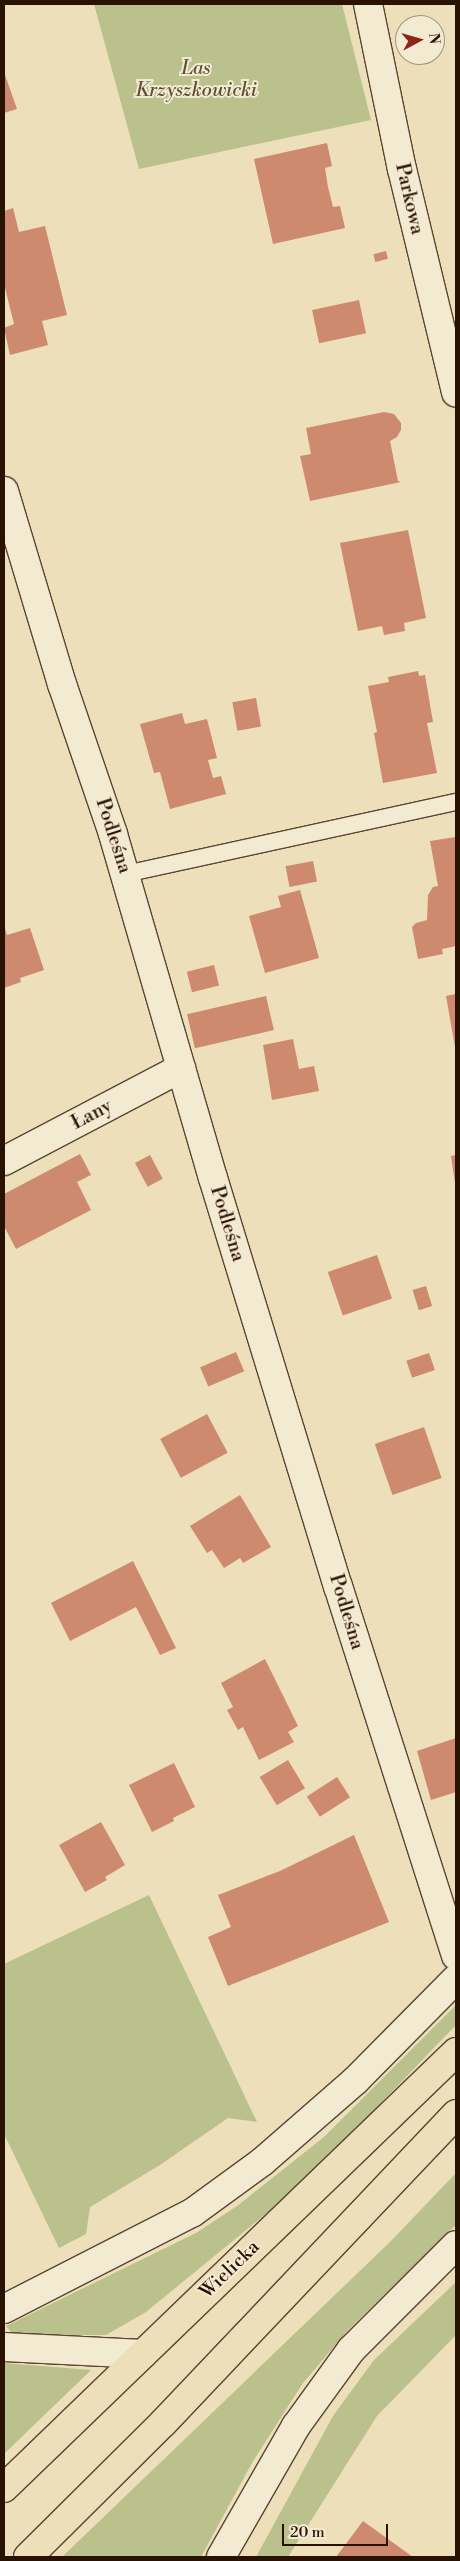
<!DOCTYPE html>
<meta charset="utf-8">
<style>
body{margin:0}
#map{position:relative;width:460px;height:2561px;overflow:hidden;background:#ecdfba;font-family:"Libre Bodoni",serif}
div>[style]{position:absolute}
[style*='--x']{left:calc(var(--x)*1px);top:calc(var(--y)*1px);width:calc(var(--w)*1px);rotate:calc(var(--a)*1deg)}
.green>*{inset:0;background:#bac18d}
.building>*{inset:0;background:#cd8a6f;transform-origin:0 0}
.roads{filter:drop-shadow(1px 0 #5a4531) drop-shadow(-1px 0 #5a4531) drop-shadow(0 1px #5a4531) drop-shadow(0 -1px #5a4531)}
.lane>*{height:16px;margin:-8px;padding:0 8px;transform-origin:8px;border-radius:8px;background:#f3ead2}
.street>*{height:28px;margin:-14px;padding:0 14px;transform-origin:14px;border-radius:14px;background:#f3ead2}
.primary>*{height:28px;margin:-14px;padding:0 14px;transform-origin:14px;border-radius:14px;background:#ecdfba}
span{translate:-50% -50%;white-space:nowrap;text-align:center;line-height:1.15;-webkit-text-stroke:4px #f3ead2;paint-order:stroke}
.park-label{font-size:19px;color:#5c4f33;font-style:italic}
.street-label{font-size:19px;color:#2a1203}
.frame{position:absolute;inset:0;border:5px solid #2a1203;pointer-events:none}
.north{position:absolute;left:395px;top:15px;width:50px;height:50px;box-sizing:border-box;background:#f3ead2;border:1px solid #a3947f;border-radius:50%;rotate:84deg;font-size:14px;font-weight:700;line-height:20px;text-align:center;color:#2a1203}
.north::after{content:'';display:block;margin:auto;width:18px;height:22px;background:#8f2418;clip-path:polygon(50% 0,100% 100%,50% 72%,0 100%)}
.scale{position:absolute;left:282px;top:2524px;width:106px;height:22px;box-sizing:border-box;border:2px solid #2a1203;border-top:0;padding-left:6px;font-size:15px;line-height:18px;white-space:nowrap;color:#2a1203;-webkit-text-stroke:4px #f3ead2;paint-order:stroke}
</style>
<div id="map">
<div class="green">
<div style="clip-path:polygon(94px 4px,342px 4px,371px 120px,139px 169px)"></div>
<div style="clip-path:polygon(149px 1895px,257px 2122px,228px 2118px,160px 2165px,90px 2207px,86px 2234px,59px 2248px,4px 2134px,4px 1964px)"></div>
<div style="clip-path:polygon(456px 2005px,456px 2025px,306px 2181px,146px 2312px,106px 2335px,14px 2335px,6px 2326px,196px 2233px,237px 2206px,324px 2137px)"></div>
<div style="clip-path:polygon(456px 2173px,456px 2225px,349px 2329px,303px 2383px,252px 2463px,201px 2557px,62px 2557px,390px 2242px)"></div>
<div style="clip-path:polygon(456px 2282px,456px 2335px,377px 2416px,288px 2557px,256px 2557px,333px 2416px,374px 2360px)"></div>
<div style="clip-path:polygon(4px 2363px,91px 2370px,4px 2454px)"></div>
</div>
<div class="building">
<div style="clip-path:polygon(4px 72px,17px 109px,4px 113px)"></div>
<div style="clip-path:polygon(327px 143px,332px 166px,325px 168px,328px 187px,333px 207px,340px 206px,345px 228px,273px 244px,254px 159px)"></div>
<div style="clip-path:polygon(13px 208px,19px 232px,45px 226px,67px 315px,42px 321px,48px 345px,10px 355px,4px 328px,14px 324px,4px 284px,4px 211px)"></div>
<div style="left:386px;top:251px;width:8px;height:13px;rotate:76deg"></div>
<div style="left:359px;top:300px;width:34px;height:48px;rotate:78deg"></div>
<div style="clip-path:polygon(384px 412px,394px 414px,401px 423px,401px 430px,397px 437px,390px 441px,398px 481px,401px 482px,310px 501px,300px 456px,311px 454px,306px 428px)"></div>
<div style="clip-path:polygon(408px 530px,426px 618px,404px 623px,405px 631px,384px 635px,382px 626px,358px 631px,340px 543px)"></div>
<div style="clip-path:polygon(418px 671px,419px 676px,425px 675px,433px 722px,427px 723px,437px 773px,383px 783px,374px 733px,377px 732px,368px 686px,389px 682px,388px 677px)"></div>
<div style="left:256px;top:698px;width:29px;height:24px;rotate:80deg"></div>
<div style="clip-path:polygon(182px 713px,185px 724px,207px 719px,217px 758px,208px 760px,213px 778px,221px 776px,226px 794px,170px 809px,160px 772px,154px 773px,140px 724px)"></div>
<div style="clip-path:polygon(456px 837px,456px 946px,442px 949px,443px 954px,418px 959px,412px 927px,416px 923px,427px 920px,428px 895px,433px 887px,438px 886px,430px 841px)"></div>
<div style="left:313px;top:861px;width:21px;height:28px;rotate:79deg"></div>
<div style="clip-path:polygon(300px 890px,319px 958px,265px 973px,249px 916px,281px 907px,278px 896px)"></div>
<div style="clip-path:polygon(4px 925px,7px 935px,30px 928px,44px 970px,20px 978px,21px 982px,4px 988px)"></div>
<div style="left:214px;top:965px;width:21px;height:28px;rotate:76deg"></div>
<div style="clip-path:polygon(456px 994px,456px 1047px,455px 1047px,446px 996px)"></div>
<div style="left:266px;top:996px;width:35px;height:81px;rotate:77deg"></div>
<div style="clip-path:polygon(293px 1039px,299px 1069px,314px 1066px,319px 1091px,272px 1100px,263px 1045px)"></div>
<div style="clip-path:polygon(80px 1154px,91px 1175px,77px 1182px,91px 1210px,16px 1249px,4px 1226px,4px 1194px)"></div>
<div style="left:150px;top:1155px;width:27px;height:17px;rotate:62deg"></div>
<div style="clip-path:polygon(456px 1155px,456px 1183px,455px 1183px,451px 1156px)"></div>
<div style="left:377px;top:1255px;width:46px;height:52px;rotate:71deg"></div>
<div style="left:426px;top:1286px;width:21px;height:14px;rotate:73deg"></div>
<div style="left:236px;top:1352px;width:21px;height:39px;rotate:67deg"></div>
<div style="left:429px;top:1353px;width:18px;height:24px;rotate:71deg"></div>
<div style="left:207px;top:1414px;width:44px;height:53px;rotate:62deg"></div>
<div style="left:424px;top:1427px;width:54px;height:52px;rotate:71deg"></div>
<div style="clip-path:polygon(240px 1495px,271px 1547px,243px 1563px,240px 1558px,224px 1568px,212px 1550px,207px 1553px,190px 1526px)"></div>
<div style="clip-path:polygon(133px 1561px,176px 1648px,160px 1655px,136px 1607px,70px 1641px,51px 1603px)"></div>
<div style="clip-path:polygon(265px 1659px,298px 1726px,288px 1732px,294px 1742px,259px 1760px,243px 1727px,238px 1730px,227px 1710px,233px 1707px,221px 1683px)"></div>
<div style="clip-path:polygon(456px 1738px,456px 1792px,431px 1800px,417px 1751px)"></div>
<div style="left:288px;top:1760px;width:33px;height:33px;rotate:59deg"></div>
<div style="clip-path:polygon(174px 1763px,195px 1807px,173px 1818px,174px 1821px,152px 1832px,129px 1785px)"></div>
<div style="left:337px;top:1777px;width:24px;height:36px;rotate:57deg"></div>
<div style="clip-path:polygon(101px 1822px,125px 1865px,105px 1877px,107px 1880px,85px 1892px,59px 1845px)"></div>
<div style="clip-path:polygon(354px 1835px,389px 1922px,228px 1986px,208px 1937px,231px 1927px,218px 1895px,280px 1871px)"></div>
<div style="clip-path:polygon(363px 2521px,413px 2557px,336px 2557px)"></div>
</div>
<div class="roads">
<div class="lane">
<div style="--x:125;--y:874;--w:339;--a:-12.3"></div>
</div>
<div class="street">
<div style="--x:368;--y:4;--w:168;--a:78.4"></div>
<div style="--x:402;--y:169;--w:230;--a:76.4"></div>
<div style="--x:4;--y:491;--w:202;--a:73.3"></div>
<div style="--x:62;--y:684;--w:158;--a:71.2"></div>
<div style="--x:113;--y:834;--w:358;--a:73.8"></div>
<div style="--x:213;--y:1178;--w:427;--a:73"></div>
<div style="--x:338;--y:1586;--w:388;--a:72.3"></div>
<div style="--x:4;--y:1161;--w:200;--a:-27.7"></div>
<div style="--x:4;--y:2309;--w:211;--a:-27.1"></div>
<div style="--x:192;--y:2213;--w:87;--a:-36.1"></div>
<div style="--x:262;--y:2162;--w:125;--a:-41.1"></div>
<div style="--x:356;--y:2080;--w:142;--a:-45.3"></div>
<div style="--x:4;--y:2347;--w:139;--a:2.9"></div>
<div style="--x:221;--y:2557;--w:151;--a:-60.2"></div>
<div style="--x:296;--y:2426;--w:94;--a:-54.1"></div>
<div style="--x:351;--y:2350;--w:148;--a:-45"></div>
</div>
<div class="primary">
<div style="--x:4;--y:2488;--w:628;--a:-43.97"></div>
<div style="--x:28;--y:2557;--w:190;--a:-44.8"></div>
<div style="--x:163;--y:2423;--w:426;--a:-46.5"></div>
</div>
</div>
<div class="park-label">
<span style="left:196px;top:80px">Las<br>Krzyszkowicki</span>
</div>
<div class="street-label">
<span style="left:409px;top:199px;rotate:77deg">Parkowa</span>
<span style="left:113px;top:836px;rotate:72deg">Podleśna</span>
<span style="left:92px;top:1115px;rotate:-28deg">Łany</span>
<span style="left:227px;top:1224px;rotate:73deg">Podleśna</span>
<span style="left:346px;top:1612px;rotate:73deg">Podleśna</span>
<span style="left:230px;top:2270px;rotate:-44deg">Wielicka</span>
</div>
<div class="frame"></div>
<div class="north">N</div>
<div class="scale">20 m</div>
</div>
